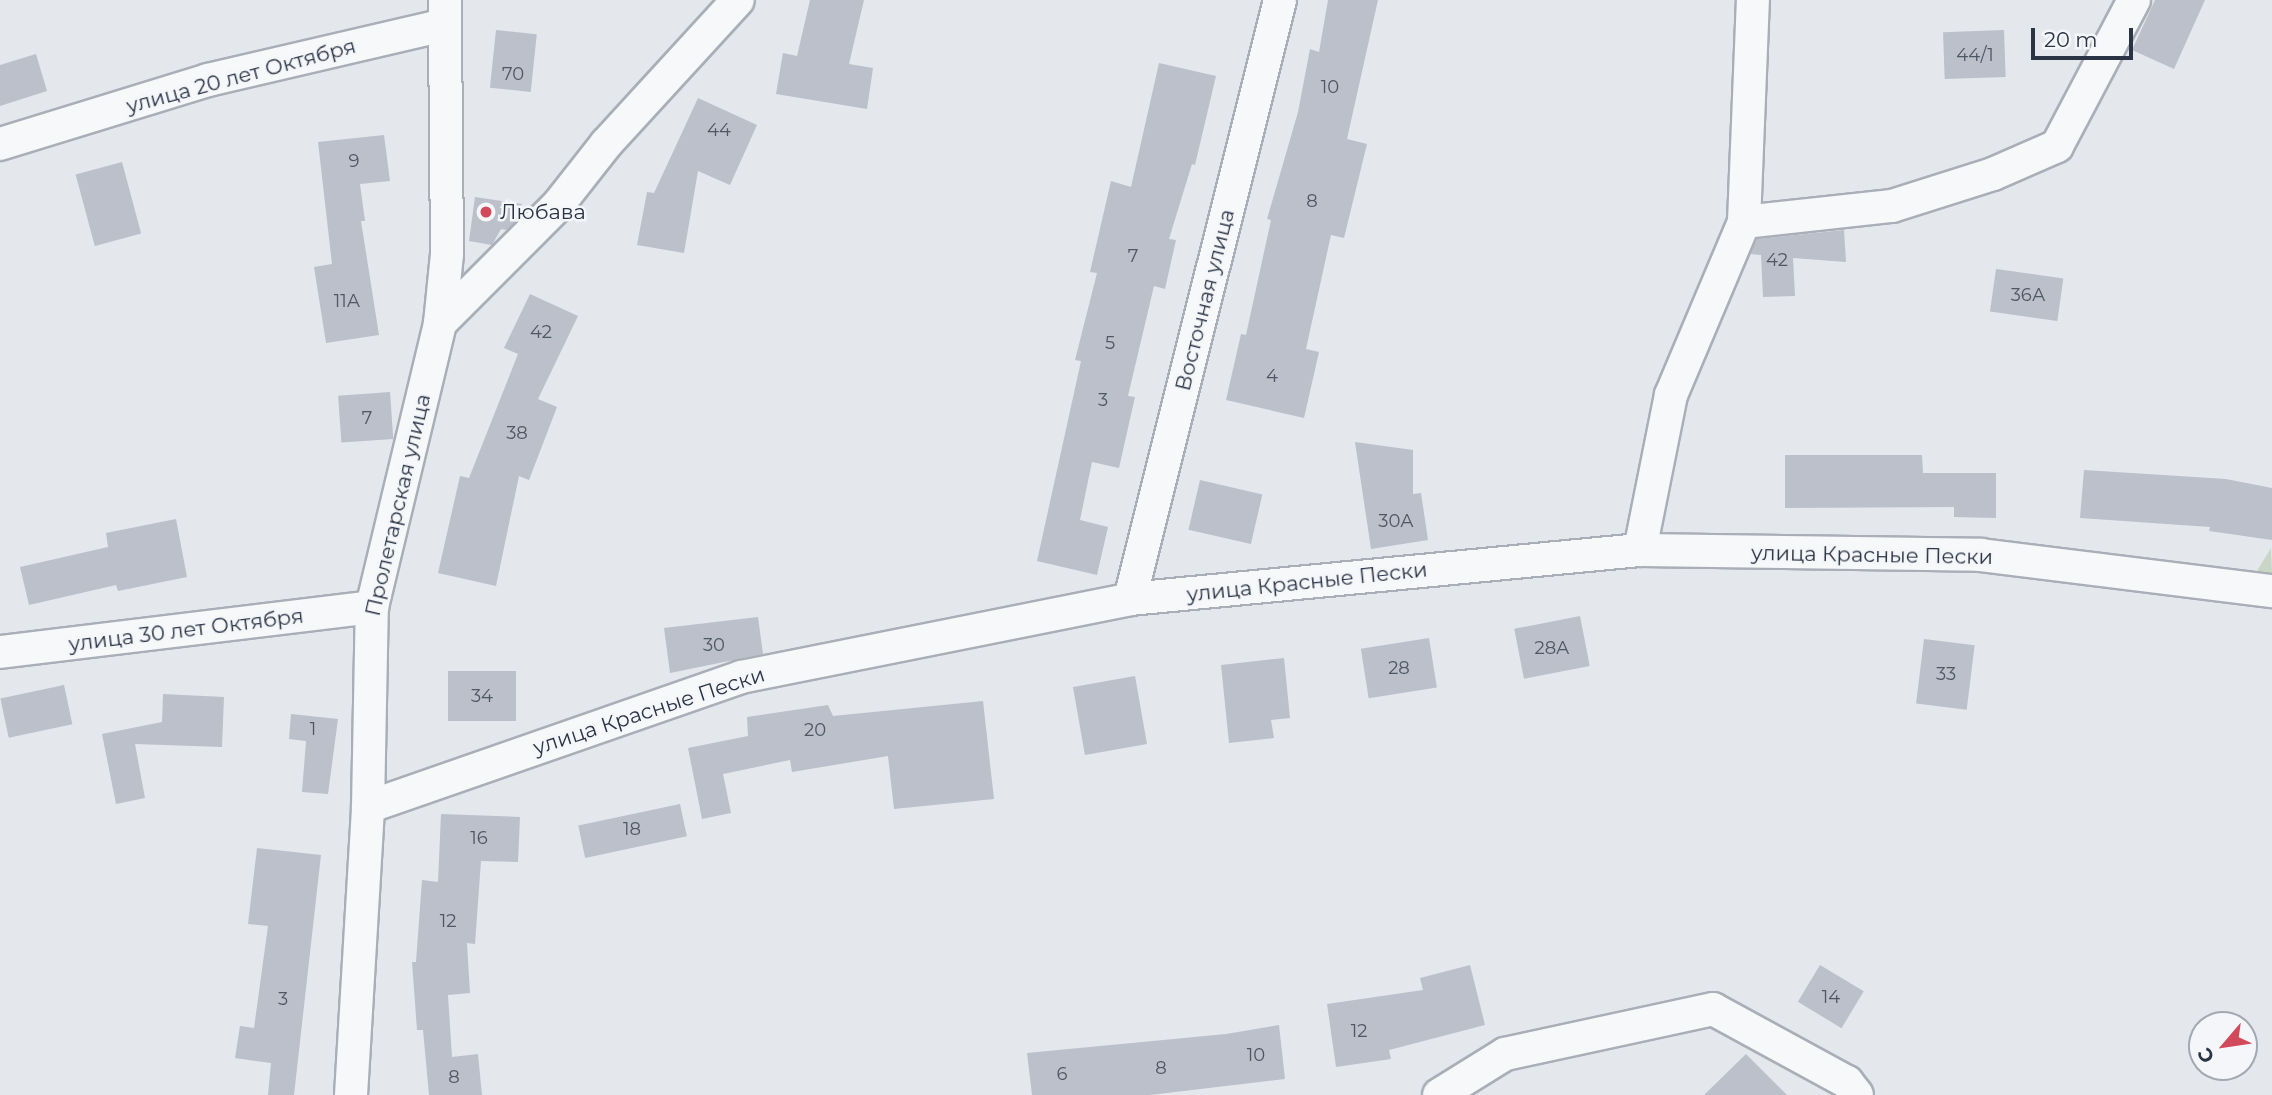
<!DOCTYPE html>
<meta charset="utf-8">
<style>
body{margin:0}
#map{position:relative;width:2272px;height:1095px;overflow:hidden;background:#e4e7ec;font-family:Montserrat,sans-serif}
div>[style]{position:absolute}
[style*='--x']{left:calc(var(--x)*1px);top:calc(var(--y)*1px);width:calc(var(--w)*1px);rotate:calc(var(--a)*1deg)}
.green>*{inset:0;background:#c9d6c5}
.building>*{inset:0;background:#bbc0ca;transform-origin:0 0}
.roads{filter:drop-shadow(2px 0 #a9aeb7) drop-shadow(-2px 0 #a9aeb7) drop-shadow(0 2px #a9aeb7) drop-shadow(0 -2px #a9aeb7)}
.street>*{height:32px;margin:-16px;padding:0 16px;transform-origin:16px;border-radius:16px;background:#f7f8fa}
.dots>*{width:19px;height:19px;translate:-50% -50%;box-sizing:border-box;border:4px solid #f4f6f9;border-radius:50%}
span{translate:-50% -50%;white-space:nowrap;text-align:center;line-height:1.15;-webkit-text-stroke:5px #f4f6f9;paint-order:stroke}
.number-label{font-size:18px;color:#4f5766}
.number-label span{-webkit-text-stroke-width:0}
.street-label{font-size:21px;color:#2b3445}
.poi-label{font-size:21px;color:#2b3445}
.left{translate:0 -50%;text-align:left}
.north{position:absolute;left:2188px;top:1011px;width:70px;height:70px;box-sizing:border-box;background:#f4f6f9;border:2px solid #a4a8b1;border-radius:50%;rotate:241deg;font-size:19px;font-weight:700;line-height:28px;text-align:center;color:#2b3445}
.north::after{content:'';display:block;margin:auto;width:24px;height:32px;background:#d1495b;clip-path:polygon(50% 0,100% 100%,50% 72%,0 100%)}
.scale{position:absolute;left:2031px;top:28px;width:102px;height:32px;box-sizing:border-box;border:4px solid #2b3445;border-top:0;padding-left:9px;font-size:21px;line-height:24px;white-space:nowrap;color:#2b3445;-webkit-text-stroke:5px #f4f6f9;paint-order:stroke}
</style>
<div id="map">
<div class="green">
<div style="clip-path:polygon(2271px 548px,2272px 574px,2257px 571px)"></div>
</div>
<div class="building">
<div style="clip-path:polygon(810px 0,864px 0,849px 64px,873px 68px,867px 109px,776px 94px,783px 53px,797px 56px)"></div>
<div style="clip-path:polygon(1328px 0,1378px 0,1347px 139px,1367px 144px,1344px 238px,1331px 235px,1306px 349px,1319px 352px,1304px 418px,1226px 400px,1241px 334px,1246px 335px,1271px 220px,1267px 219px,1298px 112px,1310px 49px,1319px 52px)"></div>
<div style="clip-path:polygon(2155px 0,2205px 0,2174px 69px,2132px 50px)"></div>
<div style="left:496px;top:30px;width:41px;height:58px;rotate:6deg"></div>
<div style="left:2004px;top:30px;width:47px;height:61px;rotate:88deg"></div>
<div style="clip-path:polygon(36px 54px,47px 91px,0 106px,0 65px)"></div>
<div style="clip-path:polygon(1159px 63px,1216px 76px,1195px 165px,1192px 164px,1169px 239px,1176px 240px,1165px 289px,1154px 286px,1128px 396px,1135px 397px,1119px 468px,1092px 462px,1080px 520px,1108px 527px,1097px 575px,1037px 561px,1081px 361px,1075px 360px,1097px 273px,1090px 272px,1111px 181px,1131px 187px)"></div>
<div style="clip-path:polygon(698px 98px,757px 125px,730px 185px,698px 171px,684px 253px,637px 245px,647px 192px,654px 193px)"></div>
<div style="clip-path:polygon(384px 135px,390px 181px,360px 184px,365px 221px,361px 221px,379px 335px,326px 343px,314px 267px,332px 264px,318px 142px)"></div>
<div style="left:122px;top:162px;width:74px;height:48px;rotate:75deg"></div>
<div style="clip-path:polygon(475px 197px,522px 204px,520px 217px,507px 230px,501px 229px,492px 245px,469px 241px)"></div>
<div style="clip-path:polygon(1844px 230px,1846px 262px,1793px 258px,1795px 296px,1763px 297px,1761px 255px,1750px 254px,1757px 239px)"></div>
<div style="left:1996px;top:269px;width:68px;height:43px;rotate:8deg"></div>
<div style="clip-path:polygon(530px 294px,578px 316px,538px 399px,557px 407px,529px 480px,519px 476px,496px 586px,438px 573px,460px 476px,469px 478px,518px 354px,504px 348px)"></div>
<div style="left:390px;top:392px;width:47px;height:52px;rotate:86deg"></div>
<div style="clip-path:polygon(1355px 442px,1413px 450px,1413px 494px,1421px 493px,1428px 540px,1371px 549px)"></div>
<div style="clip-path:polygon(1785px 455px,1922px 455px,1923px 473px,1996px 473px,1996px 518px,1954px 517px,1954px 507px,1785px 508px)"></div>
<div style="clip-path:polygon(2084px 470px,2226px 479px,2272px 488px,2272px 540px,2209px 531px,2210px 527px,2080px 518px)"></div>
<div style="left:1200px;top:480px;width:64px;height:51px;rotate:13deg"></div>
<div style="clip-path:polygon(176px 519px,187px 577px,118px 591px,116px 585px,29px 605px,20px 567px,108px 547px,106px 533px)"></div>
<div style="left:1580px;top:616px;width:51px;height:67px;rotate:79deg"></div>
<div style="clip-path:polygon(758px 617px,763px 654px,670px 673px,664px 628px)"></div>
<div style="left:1429px;top:638px;width:50px;height:69px;rotate:81deg"></div>
<div style="left:1924px;top:639px;width:51px;height:65px;rotate:7deg"></div>
<div style="clip-path:polygon(1284px 658px,1290px 718px,1271px 720px,1274px 738px,1229px 743px,1221px 665px)"></div>
<div style="left:448px;top:671px;width:68px;height:50px"></div>
<div style="left:1135px;top:676px;width:69px;height:63px;rotate:80deg"></div>
<div style="left:64px;top:685px;width:40px;height:65px;rotate:78deg"></div>
<div style="clip-path:polygon(163px 694px,224px 697px,222px 747px,135px 744px,145px 798px,116px 804px,102px 734px,162px 722px)"></div>
<div style="clip-path:polygon(983px 701px,994px 799px,894px 809px,888px 756px,792px 772px,790px 760px,723px 774px,731px 813px,702px 819px,688px 748px,748px 736px,747px 717px,828px 705px,833px 716px)"></div>
<div style="clip-path:polygon(291px 714px,338px 719px,328px 794px,302px 792px,306px 741px,289px 739px)"></div>
<div style="left:680px;top:804px;width:33px;height:104px;rotate:78deg"></div>
<div style="clip-path:polygon(441px 814px,520px 817px,518px 862px,481px 861px,475px 944px,467px 943px,470px 993px,448px 995px,452px 1057px,478px 1054px,482px 1095px,429px 1095px,423px 1030px,417px 1030px,412px 962px,416px 962px,422px 880px,438px 882px)"></div>
<div style="clip-path:polygon(257px 848px,321px 855px,294px 1095px,268px 1095px,271px 1063px,235px 1058px,240px 1026px,254px 1028px,268px 926px,248px 924px)"></div>
<div style="clip-path:polygon(1470px 965px,1485px 1025px,1389px 1050px,1391px 1059px,1336px 1067px,1327px 1004px,1423px 990px,1420px 978px)"></div>
<div style="left:1820px;top:965px;width:51px;height:43px;rotate:31deg"></div>
<div style="clip-path:polygon(1279px 1025px,1285px 1079px,1150px 1095px,1032px 1095px,1027px 1053px,1226px 1034px)"></div>
<div style="clip-path:polygon(1746px 1054px,1787px 1095px,1704px 1095px)"></div>
</div>
<div class="roads">
<div class="street">
<div style="--x:0;--y:144;--w:218;--a:-17.1"></div>
<div style="--x:208;--y:80;--w:242;--a:-13.1"></div>
<div style="--x:1744;--y:222;--w:149;--a:-6.2"></div>
<div style="--x:1892;--y:206;--w:106;--a:-17.6"></div>
<div style="--x:1993;--y:174;--w:70;--a:-23.6"></div>
<div style="--x:2057;--y:146;--w:165;--a:-62.2"></div>
<div style="--x:440;--y:323;--w:167;--a:-45"></div>
<div style="--x:558;--y:205;--w:78;--a:-51.8"></div>
<div style="--x:606;--y:144;--w:195;--a:-47.5"></div>
<div style="--x:1640;--y:550;--w:158;--a:-78.7"></div>
<div style="--x:1671;--y:395;--w:188;--a:-67.1"></div>
<div style="--x:1744;--y:222;--w:222;--a:-87.7"></div>
<div style="--x:1130;--y:599;--w:617;--a:-75.94"></div>
<div style="--x:0;--y:652;--w:375;--a:-6.9"></div>
<div style="--x:368;--y:807;--w:395;--a:-19.2"></div>
<div style="--x:741;--y:677;--w:397;--a:-11.3"></div>
<div style="--x:1130;--y:599;--w:512;--a:-5.49"></div>
<div style="--x:1640;--y:550;--w:341;--a:0.8"></div>
<div style="--x:1981;--y:555;--w:293;--a:7.1"></div>
<div style="--x:351;--y:1095;--w:289;--a:-86.6"></div>
<div style="--x:368;--y:807;--w:200;--a:-88.9"></div>
<div style="--x:372;--y:607;--w:292;--a:-76.5"></div>
<div style="--x:440;--y:323;--w:69;--a:-84.2"></div>
<div style="--x:447;--y:254;--w:254;--a:-90.5"></div>
<div style="--x:1439;--y:1095;--w:78;--a:-31.8"></div>
<div style="--x:1505;--y:1054;--w:213;--a:-12.2"></div>
<div style="--x:1713;--y:1009;--w:153;--a:28.6"></div>
<div style="--x:1847;--y:1082;--w:16;--a:52"></div>
</div>
</div>
<div class="dots">
<div style="left:486px;top:212px;background:#d1495b"></div>
</div>
<div class="number-label">
<span style="left:1975px;top:55px">44/1</span>
<span style="left:513px;top:74px">70</span>
<span style="left:1330px;top:87px">10</span>
<span style="left:719px;top:130px">44</span>
<span style="left:354px;top:161px">9</span>
<span style="left:1312px;top:201px">8</span>
<span style="left:1133px;top:256px">7</span>
<span style="left:1777px;top:260px">42</span>
<span style="left:2028px;top:295px">36А</span>
<span style="left:347px;top:301px">11А</span>
<span style="left:541px;top:332px">42</span>
<span style="left:1110px;top:343px">5</span>
<span style="left:1272px;top:376px">4</span>
<span style="left:1103px;top:400px">3</span>
<span style="left:367px;top:418px">7</span>
<span style="left:517px;top:433px">38</span>
<span style="left:1396px;top:521px">30А</span>
<span style="left:714px;top:645px">30</span>
<span style="left:1552px;top:648px">28А</span>
<span style="left:1399px;top:668px">28</span>
<span style="left:1946px;top:674px">33</span>
<span style="left:482px;top:696px">34</span>
<span style="left:313px;top:729px">1</span>
<span style="left:815px;top:730px">20</span>
<span style="left:632px;top:829px">18</span>
<span style="left:479px;top:838px">16</span>
<span style="left:448px;top:921px">12</span>
<span style="left:1831px;top:997px">14</span>
<span style="left:283px;top:999px">3</span>
<span style="left:1359px;top:1031px">12</span>
<span style="left:1256px;top:1055px">10</span>
<span style="left:1161px;top:1068px">8</span>
<span style="left:1062px;top:1074px">6</span>
<span style="left:454px;top:1077px">8</span>
</div>
<div class="street-label">
<span style="left:241px;top:76px;rotate:-15deg">улица 20 лет Октября</span>
<span style="left:1205px;top:300px;rotate:-76deg">Восточная улица</span>
<span style="left:398px;top:505px;rotate:-77deg">Пролетарская улица</span>
<span style="left:1872px;top:555px;rotate:1deg">улица Красные Пески</span>
<span style="left:1307px;top:582px;rotate:-6deg">улица Красные Пески</span>
<span style="left:186px;top:630px;rotate:-7deg">улица 30 лет Октября</span>
<span style="left:649px;top:711px;rotate:-18deg">улица Красные Пески</span>
</div>
<div class="poi-label">
<span class="left" style="left:500px;top:212px">Любава</span>
</div>
<div class="north">С</div>
<div class="scale">20 m</div>
</div>
